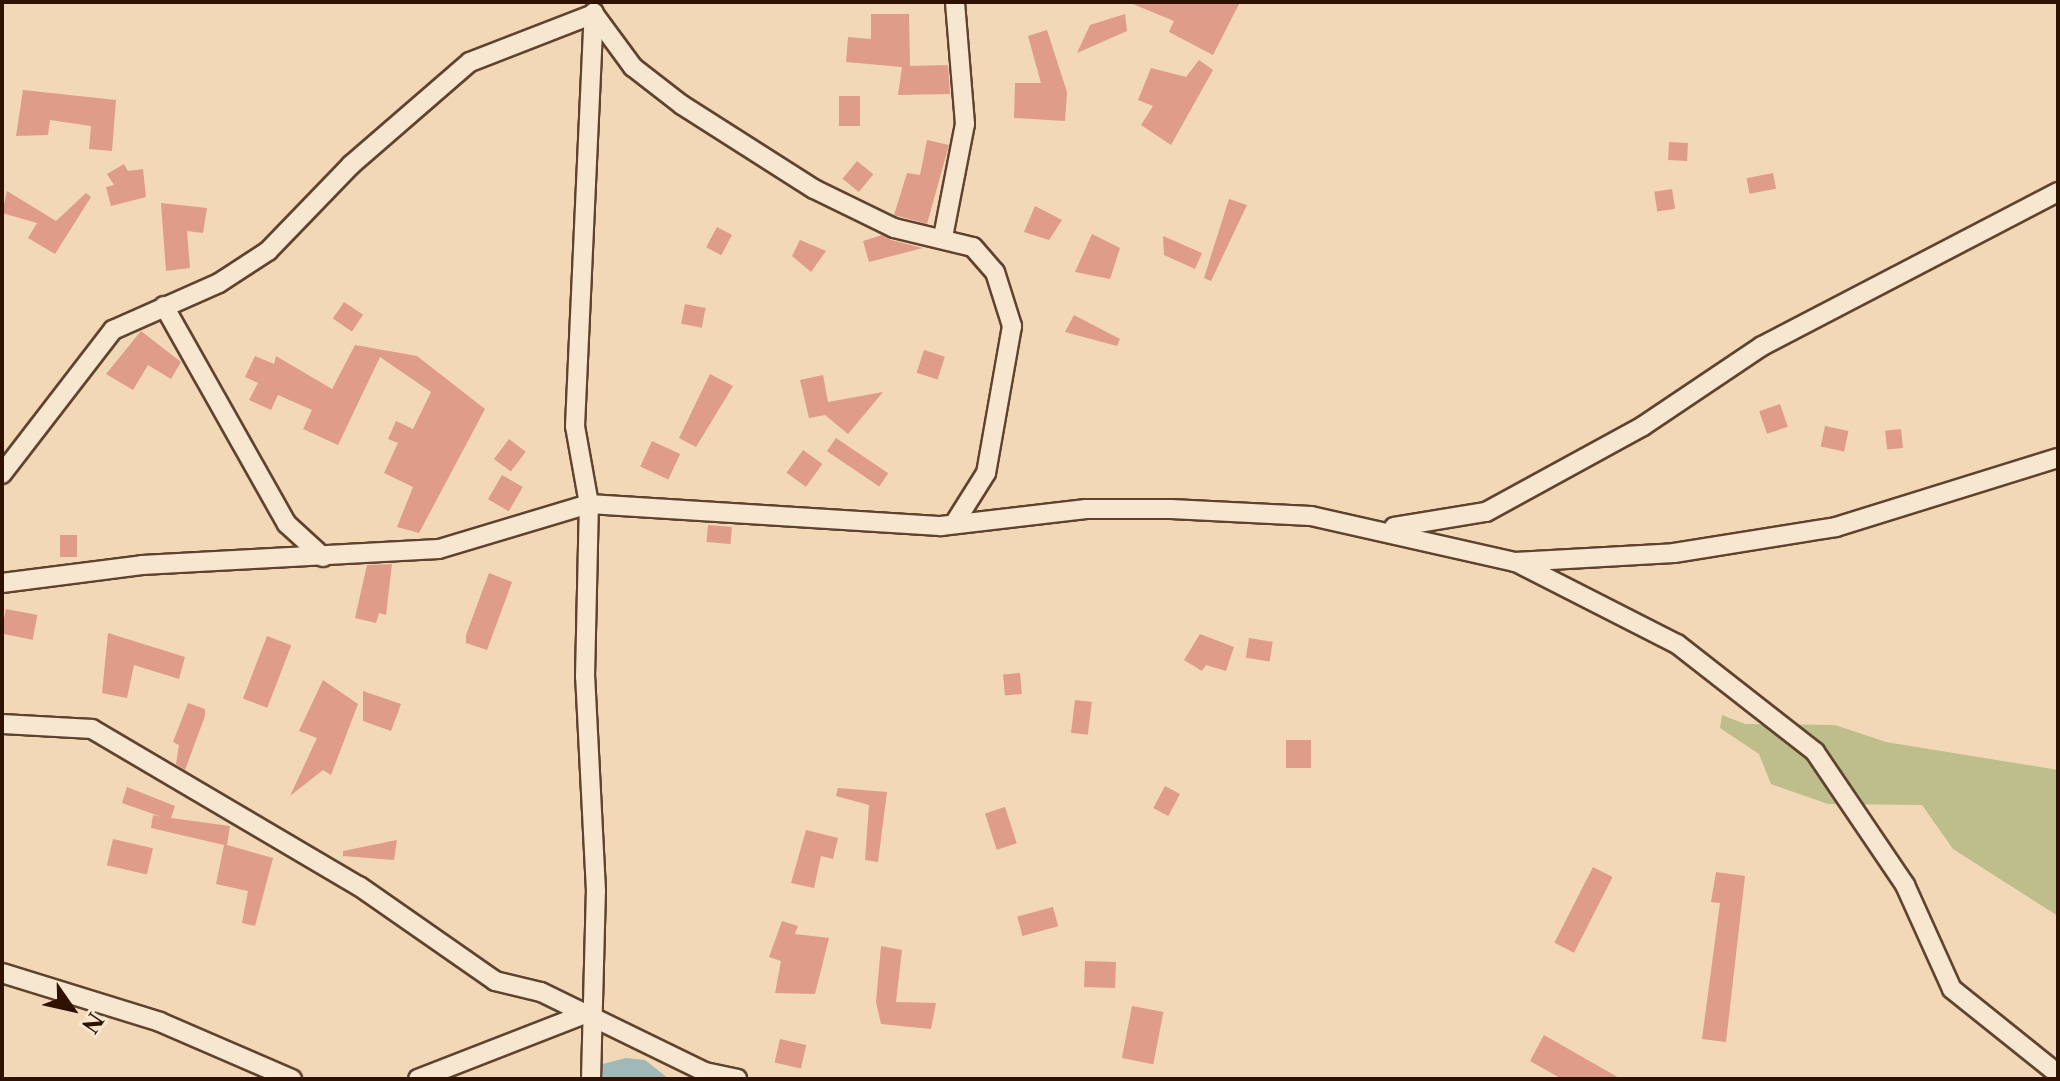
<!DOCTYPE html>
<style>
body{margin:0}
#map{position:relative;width:2060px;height:1081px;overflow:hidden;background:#f2d8b6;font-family:"Libre Caslon Text",serif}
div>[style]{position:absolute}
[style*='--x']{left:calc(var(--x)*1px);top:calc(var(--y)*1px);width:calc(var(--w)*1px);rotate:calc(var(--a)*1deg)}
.green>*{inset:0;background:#bdbe8c}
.water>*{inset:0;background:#9fb8b8}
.building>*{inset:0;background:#de9c89;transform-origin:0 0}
.roads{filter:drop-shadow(2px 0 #60432e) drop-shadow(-2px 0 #60432e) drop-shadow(0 2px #60432e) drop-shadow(0 -2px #60432e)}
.street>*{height:18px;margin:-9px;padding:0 9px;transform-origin:9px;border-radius:9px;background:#f7e6d0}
span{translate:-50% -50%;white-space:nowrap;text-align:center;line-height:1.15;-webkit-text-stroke:8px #f7e6d0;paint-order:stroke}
.frame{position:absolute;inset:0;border:4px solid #2f1101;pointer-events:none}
.north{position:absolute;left:32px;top:969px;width:80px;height:80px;-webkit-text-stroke:6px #f7e6d0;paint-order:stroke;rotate:124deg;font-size:22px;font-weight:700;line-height:32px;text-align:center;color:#2f1101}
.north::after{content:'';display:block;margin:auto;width:28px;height:36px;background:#2f1101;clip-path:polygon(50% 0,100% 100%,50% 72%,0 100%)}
</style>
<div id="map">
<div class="green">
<div style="clip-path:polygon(1722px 715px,1745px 724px,1835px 725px,1886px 742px,2058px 770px,2058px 916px,1953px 849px,1922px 805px,1828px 804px,1771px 784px,1759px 754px,1720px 728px)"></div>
</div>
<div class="water">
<div style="clip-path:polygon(626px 1058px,645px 1060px,669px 1079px,601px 1079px,599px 1065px)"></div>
</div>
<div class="building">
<div style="clip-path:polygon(1128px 2px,1240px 2px,1213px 55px,1169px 32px,1174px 21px)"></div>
<div style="clip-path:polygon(871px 14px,909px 14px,910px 66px,948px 65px,950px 94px,898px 95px,902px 67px,846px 62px,848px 37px,871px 39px)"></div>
<div style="clip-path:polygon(1125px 14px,1127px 31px,1077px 53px,1090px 25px)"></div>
<div style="clip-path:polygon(1047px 30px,1067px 92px,1065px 121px,1014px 118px,1015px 83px,1041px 83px,1028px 36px)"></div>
<div style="clip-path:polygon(1199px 60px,1213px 70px,1171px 145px,1141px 125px,1153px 106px,1138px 100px,1151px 68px,1186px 77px)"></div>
<div style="clip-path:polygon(23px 90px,116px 100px,112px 151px,89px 149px,91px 126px,50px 120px,48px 135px,16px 136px)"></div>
<div style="left:839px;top:96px;width:21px;height:30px"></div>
<div style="clip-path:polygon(927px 140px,949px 145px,927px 224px,894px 215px,907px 173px,920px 175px)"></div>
<div style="left:1669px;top:142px;width:19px;height:18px;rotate:3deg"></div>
<div style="left:857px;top:161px;width:21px;height:23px;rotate:39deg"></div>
<div style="clip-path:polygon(124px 164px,128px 171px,143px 169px,146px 197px,111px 206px,106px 187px,114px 185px,107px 174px)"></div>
<div style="left:1773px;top:173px;width:16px;height:27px;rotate:79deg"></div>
<div style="left:1672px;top:189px;width:20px;height:18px;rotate:81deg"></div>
<div style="clip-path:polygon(7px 191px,56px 221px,86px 193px,91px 197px,55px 254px,28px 238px,37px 223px,2px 213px)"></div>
<div style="clip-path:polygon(1229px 199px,1247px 205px,1211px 281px,1204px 278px)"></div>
<div style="clip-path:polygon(161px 203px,207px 208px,203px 233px,187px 231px,190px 268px,166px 271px)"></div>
<div style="clip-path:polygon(1035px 206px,1062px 220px,1049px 240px,1024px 232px)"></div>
<div style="left:717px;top:227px;width:17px;height:23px;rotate:28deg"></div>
<div style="clip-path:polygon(1092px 234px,1120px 248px,1110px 279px,1075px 272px)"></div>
<div style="clip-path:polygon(882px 235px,891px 240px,923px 248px,869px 262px,863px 241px)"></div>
<div style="clip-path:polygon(1163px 236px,1202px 253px,1195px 269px,1164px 255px)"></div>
<div style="clip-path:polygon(800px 240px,826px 251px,811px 272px,792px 256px)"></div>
<div style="left:344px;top:302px;width:23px;height:20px;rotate:34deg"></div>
<div style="left:685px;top:304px;width:21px;height:20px;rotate:11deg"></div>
<div style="clip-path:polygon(1074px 315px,1120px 339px,1117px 346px,1065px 332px)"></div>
<div style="clip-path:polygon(141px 331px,181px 362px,171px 379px,148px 365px,133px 390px,106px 374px)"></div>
<div style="clip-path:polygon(355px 345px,417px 356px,485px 409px,419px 533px,397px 527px,413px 487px,384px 473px,398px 443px,388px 439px,396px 421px,413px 429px,431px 392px,380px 357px,338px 445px,303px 429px,312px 410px,278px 395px,271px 410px,249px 400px,258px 383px,245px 377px,255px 356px,274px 364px,276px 356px,332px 389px)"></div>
<div style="left:924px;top:350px;width:22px;height:24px;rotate:18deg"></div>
<div style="clip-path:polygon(710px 374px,733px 386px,696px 447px,679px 438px)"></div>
<div style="clip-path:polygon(823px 375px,828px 402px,883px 392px,848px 434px,825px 415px,809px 418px,800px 380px)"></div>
<div style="left:1780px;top:404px;width:24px;height:22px;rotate:71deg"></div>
<div style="left:1825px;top:426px;width:24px;height:21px;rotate:12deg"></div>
<div style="left:1901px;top:429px;width:19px;height:16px;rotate:84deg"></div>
<div style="left:836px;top:438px;width:63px;height:16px;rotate:34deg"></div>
<div style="left:509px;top:439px;width:21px;height:25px;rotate:37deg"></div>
<div style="left:652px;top:441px;width:31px;height:28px;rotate:25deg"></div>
<div style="left:803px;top:450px;width:24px;height:28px;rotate:36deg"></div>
<div style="left:502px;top:475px;width:24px;height:28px;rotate:30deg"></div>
<div style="left:708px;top:525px;width:24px;height:17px;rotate:5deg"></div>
<div style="left:60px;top:535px;width:17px;height:22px"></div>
<div style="clip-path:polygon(392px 564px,386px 615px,379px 613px,376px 623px,355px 618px,367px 565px)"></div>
<div style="clip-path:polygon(489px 573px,512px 582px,487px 650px,466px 643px,466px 635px)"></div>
<div style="left:6px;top:609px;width:32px;height:25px;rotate:11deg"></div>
<div style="clip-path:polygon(108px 633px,185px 657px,179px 679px,134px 665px,127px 698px,102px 693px)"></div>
<div style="clip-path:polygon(1200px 634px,1234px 647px,1226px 671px,1206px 665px,1202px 671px,1184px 660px)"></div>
<div style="left:267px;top:636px;width:26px;height:67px;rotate:21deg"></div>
<div style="left:1249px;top:638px;width:24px;height:20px;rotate:9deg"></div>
<div style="left:1020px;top:673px;width:21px;height:17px;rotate:85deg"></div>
<div style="clip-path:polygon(323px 680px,358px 704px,331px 775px,323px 770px,290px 796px,317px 738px,299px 731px)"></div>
<div style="clip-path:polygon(363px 691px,401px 704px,391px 731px,363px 721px)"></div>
<div style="left:1075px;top:700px;width:17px;height:33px;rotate:7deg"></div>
<div style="clip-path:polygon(188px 703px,205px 709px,205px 716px,185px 770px,176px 764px,179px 745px,173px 742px)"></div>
<div style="left:1286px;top:740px;width:25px;height:28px"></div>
<div style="left:1165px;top:786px;width:17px;height:25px;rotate:28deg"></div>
<div style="clip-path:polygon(127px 787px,175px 806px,171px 818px,230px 826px,227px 845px,273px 858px,255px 926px,242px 923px,248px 891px,216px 884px,224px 845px,151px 828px,153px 815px,162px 817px,122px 803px)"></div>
<div style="clip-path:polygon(838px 788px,887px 792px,878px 862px,865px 860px,869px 805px,836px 796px)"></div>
<div style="left:1005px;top:807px;width:38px;height:21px;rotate:72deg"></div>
<div style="clip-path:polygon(806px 830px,838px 838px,833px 859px,821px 856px,814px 888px,791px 883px)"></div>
<div style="left:113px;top:839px;width:41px;height:27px;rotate:13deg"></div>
<div style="clip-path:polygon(397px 840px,394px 860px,343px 856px,343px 851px)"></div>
<div style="left:1593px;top:867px;width:22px;height:85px;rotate:27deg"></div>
<div style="clip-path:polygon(1716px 872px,1745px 876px,1726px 1042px,1702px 1039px,1720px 903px,1711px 902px)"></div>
<div style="left:1053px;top:907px;width:20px;height:37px;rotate:75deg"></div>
<div style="clip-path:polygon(782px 921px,798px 926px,795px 934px,829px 938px,815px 994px,775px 993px,781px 961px,769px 957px)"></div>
<div style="clip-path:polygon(881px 946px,902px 950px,896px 1002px,936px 1003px,931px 1029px,881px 1024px,876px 1002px)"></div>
<div style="left:1085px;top:961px;width:31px;height:26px;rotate:2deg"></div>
<div style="left:1132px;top:1006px;width:32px;height:53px;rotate:11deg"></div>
<div style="clip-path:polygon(1544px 1035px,1621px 1079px,1562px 1079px,1530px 1061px)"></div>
<div style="left:780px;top:1039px;width:27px;height:24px;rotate:13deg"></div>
</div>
<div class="roads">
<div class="street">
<div style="--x:943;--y:237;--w:115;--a:-79"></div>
<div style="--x:965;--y:124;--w:122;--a:-94.7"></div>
<div style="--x:164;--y:306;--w:250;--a:60.6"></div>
<div style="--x:287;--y:524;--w:49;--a:42.5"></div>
<div style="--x:2;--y:474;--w:182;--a:-52.4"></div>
<div style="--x:113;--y:330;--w:116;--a:-23.9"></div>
<div style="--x:219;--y:283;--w:59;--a:-33.1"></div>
<div style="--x:268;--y:251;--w:120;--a:-46"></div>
<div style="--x:351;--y:165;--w:157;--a:-40.9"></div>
<div style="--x:470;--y:62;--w:133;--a:-21.2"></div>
<div style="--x:594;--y:14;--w:66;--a:53.7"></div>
<div style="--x:633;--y:67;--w:62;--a:37.8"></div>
<div style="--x:682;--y:105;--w:156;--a:32.5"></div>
<div style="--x:814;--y:189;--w:89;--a:26"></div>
<div style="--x:894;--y:228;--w:81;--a:13.5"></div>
<div style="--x:973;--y:247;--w:33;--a:49"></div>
<div style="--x:995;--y:272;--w:57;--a:72.5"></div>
<div style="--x:1012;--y:326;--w:149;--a:100"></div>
<div style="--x:986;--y:473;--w:60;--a:122.1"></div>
<div style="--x:1394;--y:527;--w:93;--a:-9.3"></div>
<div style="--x:1486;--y:512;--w:179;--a:-28.7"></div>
<div style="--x:1643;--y:426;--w:143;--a:-33.9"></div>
<div style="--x:1762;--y:346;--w:334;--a:-27.5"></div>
<div style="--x:1518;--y:563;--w:178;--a:27"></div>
<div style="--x:1677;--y:644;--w:175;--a:38"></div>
<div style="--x:1815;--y:752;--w:161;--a:55.9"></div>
<div style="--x:1905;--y:885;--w:114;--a:65.7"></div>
<div style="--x:1952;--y:989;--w:136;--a:38.7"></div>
<div style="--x:2;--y:583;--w:141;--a:-7.3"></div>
<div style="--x:142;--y:565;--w:297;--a:-3.1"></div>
<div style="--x:439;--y:549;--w:157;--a:-16.7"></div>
<div style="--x:589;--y:504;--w:353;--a:3.6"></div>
<div style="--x:941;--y:526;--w:146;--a:-6.7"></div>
<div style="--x:1086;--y:509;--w:85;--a:0"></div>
<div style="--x:1171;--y:509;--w:140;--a:2.9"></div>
<div style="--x:1311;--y:516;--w:209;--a:12.7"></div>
<div style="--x:1515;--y:562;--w:159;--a:-3.2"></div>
<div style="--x:1674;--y:553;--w:164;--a:-9.1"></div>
<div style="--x:1836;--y:527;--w:232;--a:-17.3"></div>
<div style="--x:2;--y:724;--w:90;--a:3.2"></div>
<div style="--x:92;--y:729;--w:310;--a:30.5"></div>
<div style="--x:359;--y:886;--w:166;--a:34.9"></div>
<div style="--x:495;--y:981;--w:47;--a:13.4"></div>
<div style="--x:541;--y:992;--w:182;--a:26"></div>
<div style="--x:705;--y:1072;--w:33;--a:12"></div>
<div style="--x:2;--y:973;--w:165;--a:17.2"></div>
<div style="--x:160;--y:1022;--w:144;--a:23.4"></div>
<div style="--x:418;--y:1079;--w:185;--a:-21.3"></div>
<div style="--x:591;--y:1079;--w:188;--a:-88.5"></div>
<div style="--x:596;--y:891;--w:214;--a:-92.9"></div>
<div style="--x:585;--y:677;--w:173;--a:-88.7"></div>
<div style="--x:589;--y:504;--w:79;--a:-100.2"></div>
<div style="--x:575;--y:426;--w:414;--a:-87.4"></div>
</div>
</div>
<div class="frame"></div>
<div class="north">N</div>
</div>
